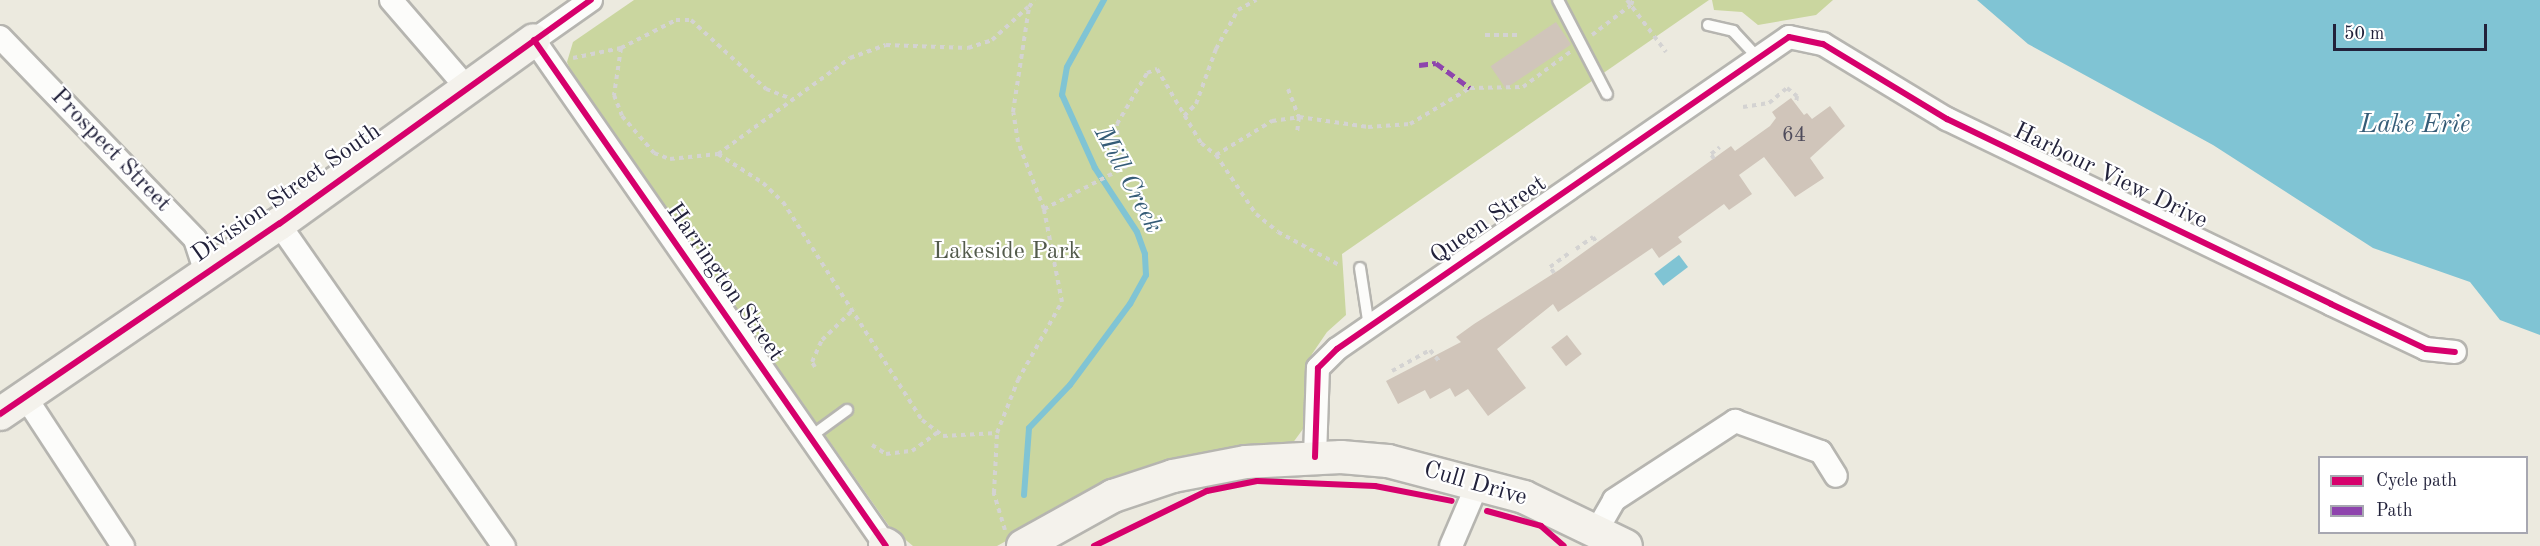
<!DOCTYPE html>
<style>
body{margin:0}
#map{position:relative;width:2540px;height:546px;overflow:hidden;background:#eceadf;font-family:"Old Standard TT",serif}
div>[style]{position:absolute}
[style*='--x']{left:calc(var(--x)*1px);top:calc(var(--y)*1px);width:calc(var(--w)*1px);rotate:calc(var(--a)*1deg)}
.green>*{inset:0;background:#cad69f}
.water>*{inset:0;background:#80c4d4;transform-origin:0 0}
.stream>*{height:6px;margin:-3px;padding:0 3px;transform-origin:3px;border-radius:3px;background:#80c4d4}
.building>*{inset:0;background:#d0c5ba;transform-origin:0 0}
.path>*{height:4px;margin-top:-2px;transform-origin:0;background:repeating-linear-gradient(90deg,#d4d3d2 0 4.5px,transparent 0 9px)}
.roads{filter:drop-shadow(2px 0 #b6b5b0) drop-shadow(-2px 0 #b6b5b0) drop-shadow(0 2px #b6b5b0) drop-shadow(0 -2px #b6b5b0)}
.lane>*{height:10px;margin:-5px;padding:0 5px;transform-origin:5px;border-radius:5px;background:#fcfcfa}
.street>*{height:22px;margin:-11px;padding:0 11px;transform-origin:11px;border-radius:11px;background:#fcfcfa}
.secondary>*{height:32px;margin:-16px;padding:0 16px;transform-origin:16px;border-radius:16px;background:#f4f2ec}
.quiet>*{height:4.5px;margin-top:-2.25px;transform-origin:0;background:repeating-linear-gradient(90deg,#8e44ad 0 9px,transparent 0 13.5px)}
.cycleway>*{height:6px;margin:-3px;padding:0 3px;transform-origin:3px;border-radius:3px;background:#d6006c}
span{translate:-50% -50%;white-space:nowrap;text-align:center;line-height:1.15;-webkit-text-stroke:4.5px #fff;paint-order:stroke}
.number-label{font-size:21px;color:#4e4b5b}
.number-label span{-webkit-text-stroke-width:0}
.street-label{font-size:24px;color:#22223b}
.park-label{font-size:24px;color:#535b4c}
.water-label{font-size:26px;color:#355c77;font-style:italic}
.legend{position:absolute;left:2318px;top:456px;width:210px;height:78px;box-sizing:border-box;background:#fff;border:2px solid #a7a7b1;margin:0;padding:8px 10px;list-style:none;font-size:18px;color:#22223b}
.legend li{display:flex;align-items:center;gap:12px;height:30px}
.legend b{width:30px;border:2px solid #a7a7b1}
.scale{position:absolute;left:2333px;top:24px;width:154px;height:27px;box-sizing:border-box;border:3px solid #22223b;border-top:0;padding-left:8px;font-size:18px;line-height:21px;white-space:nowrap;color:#22223b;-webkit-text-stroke:4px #fff;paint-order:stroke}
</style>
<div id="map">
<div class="green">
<div style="clip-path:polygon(634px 0,1709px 0,1342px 254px,1346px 315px,1327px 332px,1312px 354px,1305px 376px,1303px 429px,1292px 444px,1017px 535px,997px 546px,913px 546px,889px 526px,572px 74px,567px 62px,573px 42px)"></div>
<div style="clip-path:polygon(1712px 0,1833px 0,1816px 15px,1758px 25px,1742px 12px,1714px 10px)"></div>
</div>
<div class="water">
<div style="clip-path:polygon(1977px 0,2540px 0,2540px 335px,2500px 320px,2470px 282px,2373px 248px,2213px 145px,2028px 44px)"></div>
<div style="left:1679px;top:255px;width:15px;height:31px;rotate:53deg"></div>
</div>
<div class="stream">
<div style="--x:1024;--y:495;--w:67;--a:-85.7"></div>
<div style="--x:1029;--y:428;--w:59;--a:-46.4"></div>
<div style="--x:1070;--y:385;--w:101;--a:-53.5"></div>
<div style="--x:1130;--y:304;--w:33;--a:-61"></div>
<div style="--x:1146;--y:275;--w:21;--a:-93"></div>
<div style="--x:1145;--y:254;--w:23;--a:-110"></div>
<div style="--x:1137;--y:232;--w:77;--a:-123.3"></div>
<div style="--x:1095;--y:168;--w:80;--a:-114.3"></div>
<div style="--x:1062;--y:95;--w:28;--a:-80"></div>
<div style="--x:1067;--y:67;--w:77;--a:-61.1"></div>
</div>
<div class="building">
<div style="left:1556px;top:22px;width:27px;height:79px;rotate:56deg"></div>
<div style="clip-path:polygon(1791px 98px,1804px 115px,1807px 113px,1812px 119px,1830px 106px,1845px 126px,1810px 158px,1824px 178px,1795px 197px,1764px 157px,1739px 175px,1752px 194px,1729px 210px,1724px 204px,1678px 237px,1682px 242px,1659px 258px,1652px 248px,1558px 312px,1553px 304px,1497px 349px,1526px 388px,1488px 416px,1468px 389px,1455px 397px,1450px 388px,1430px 399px,1425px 390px,1398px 404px,1386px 381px,1461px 342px,1456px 337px,1474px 324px,1559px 270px,1731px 146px,1735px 151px,1770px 126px,1776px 118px,1772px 112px)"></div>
<div style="left:1567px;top:335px;width:24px;height:20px;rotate:52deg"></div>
</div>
<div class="path">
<div style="--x:1627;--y:0;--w:65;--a:53.1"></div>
<div style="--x:1485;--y:35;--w:34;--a:0"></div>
<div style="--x:1592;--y:35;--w:49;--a:-37.6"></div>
<div style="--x:1631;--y:5;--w:5;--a:-68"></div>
<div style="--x:621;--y:48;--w:48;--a:98.5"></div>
<div style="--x:614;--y:95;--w:22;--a:69"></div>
<div style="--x:622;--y:116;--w:49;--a:49.1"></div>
<div style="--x:654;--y:153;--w:17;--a:21"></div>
<div style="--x:670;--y:159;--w:48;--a:-5.9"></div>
<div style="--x:718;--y:154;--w:163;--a:-36"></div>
<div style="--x:850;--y:58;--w:38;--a:-20"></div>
<div style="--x:886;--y:45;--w:82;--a:2.1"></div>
<div style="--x:968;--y:48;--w:25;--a:-18"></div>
<div style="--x:992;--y:40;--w:49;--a:-42.5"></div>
<div style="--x:573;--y:58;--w:49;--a:-11.8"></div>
<div style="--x:621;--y:48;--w:62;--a:-27"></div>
<div style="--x:676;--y:20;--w:15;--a:0"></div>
<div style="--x:691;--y:20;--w:102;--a:42.6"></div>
<div style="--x:766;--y:89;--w:28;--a:21"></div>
<div style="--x:1288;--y:89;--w:30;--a:69"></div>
<div style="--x:1299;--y:117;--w:17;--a:97"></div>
<div style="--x:1743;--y:107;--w:26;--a:-9"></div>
<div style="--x:1769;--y:103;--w:23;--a:-40"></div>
<div style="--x:1787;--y:88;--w:13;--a:39"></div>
<div style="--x:1797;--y:96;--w:8;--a:97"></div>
<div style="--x:1184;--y:116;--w:17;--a:-45"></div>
<div style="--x:1196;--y:104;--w:59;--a:-70"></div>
<div style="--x:1216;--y:49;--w:45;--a:-60.6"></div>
<div style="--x:1238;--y:10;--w:21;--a:-29"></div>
<div style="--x:718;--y:154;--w:54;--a:32.8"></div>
<div style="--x:763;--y:183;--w:28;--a:44"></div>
<div style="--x:783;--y:202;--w:259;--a:57.5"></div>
<div style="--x:922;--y:420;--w:26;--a:37"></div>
<div style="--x:943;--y:436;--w:54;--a:-3.2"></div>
<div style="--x:1216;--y:155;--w:66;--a:-31.3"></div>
<div style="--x:1272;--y:121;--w:27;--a:-8"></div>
<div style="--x:1299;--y:117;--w:70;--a:8.2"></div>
<div style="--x:1368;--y:127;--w:42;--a:-4.1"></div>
<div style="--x:1410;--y:124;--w:70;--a:-31"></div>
<div style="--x:1470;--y:88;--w:53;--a:-1.1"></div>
<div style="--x:1523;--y:87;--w:59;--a:-36.7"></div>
<div style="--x:1714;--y:159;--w:6;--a:-121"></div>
<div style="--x:1711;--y:154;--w:11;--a:-38"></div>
<div style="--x:1044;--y:209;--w:93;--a:-27.4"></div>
<div style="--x:1127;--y:166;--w:24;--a:-112"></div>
<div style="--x:1118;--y:144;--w:20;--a:-93"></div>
<div style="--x:1117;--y:124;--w:59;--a:-59.5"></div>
<div style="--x:1147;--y:73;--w:11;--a:-22"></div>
<div style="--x:1157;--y:69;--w:86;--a:59.3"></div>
<div style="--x:1201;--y:143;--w:19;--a:39"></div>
<div style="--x:1216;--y:155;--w:71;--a:55.9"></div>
<div style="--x:1256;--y:214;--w:28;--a:39"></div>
<div style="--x:1278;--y:232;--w:69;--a:28.4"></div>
<div style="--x:1576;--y:249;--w:21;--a:-35"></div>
<div style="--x:1593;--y:237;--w:7;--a:56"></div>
<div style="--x:1554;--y:273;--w:7;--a:-124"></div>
<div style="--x:1550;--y:267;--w:24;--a:-36"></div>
<div style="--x:815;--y:367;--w:6;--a:-121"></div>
<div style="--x:812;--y:362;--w:24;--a:-66"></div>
<div style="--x:822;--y:340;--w:45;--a:-44.1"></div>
<div style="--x:1392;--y:371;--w:43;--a:-28.9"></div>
<div style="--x:1430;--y:350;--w:14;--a:51"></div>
<div style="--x:872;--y:445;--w:17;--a:33"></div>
<div style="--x:886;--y:454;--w:26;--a:-7"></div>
<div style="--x:912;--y:451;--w:32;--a:-36"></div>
<div style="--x:1005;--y:530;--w:39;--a:-107"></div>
<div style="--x:994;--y:493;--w:60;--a:-87.1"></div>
<div style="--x:997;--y:433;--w:57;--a:-68.4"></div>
<div style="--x:1018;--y:380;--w:90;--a:-60.6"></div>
<div style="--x:1062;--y:302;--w:95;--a:-101"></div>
<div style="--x:1044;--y:209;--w:72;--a:-111.2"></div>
<div style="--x:1018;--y:142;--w:30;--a:-99"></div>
<div style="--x:1013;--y:112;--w:106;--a:-81.3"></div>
<div style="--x:1029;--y:7;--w:9;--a:-54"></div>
</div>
<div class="roads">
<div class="lane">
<div style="--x:1558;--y:0;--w:106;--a:62.5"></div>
<div style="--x:1708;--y:25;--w:26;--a:13"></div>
<div style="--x:1733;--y:31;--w:34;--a:47"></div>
<div style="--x:1360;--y:268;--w:60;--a:81.3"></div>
<div style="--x:810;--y:437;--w:46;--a:-36.1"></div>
</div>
<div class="street">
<div style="--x:391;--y:0;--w:116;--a:49.2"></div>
<div style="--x:591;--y:0;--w:70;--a:144.9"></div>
<div style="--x:534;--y:40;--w:616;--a:55.18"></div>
<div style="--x:0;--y:37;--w:281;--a:46"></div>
<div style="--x:195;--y:239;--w:36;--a:72"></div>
<div style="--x:279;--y:224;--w:393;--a:55.1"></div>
<div style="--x:26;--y:398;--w:177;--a:56.8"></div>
<div style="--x:1315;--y:457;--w:89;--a:-88.1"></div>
<div style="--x:1318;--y:368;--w:27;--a:-45"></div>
<div style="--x:1337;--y:349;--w:549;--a:-34.62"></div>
<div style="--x:1789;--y:37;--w:35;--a:12"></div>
<div style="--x:1823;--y:44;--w:145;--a:31.2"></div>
<div style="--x:1947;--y:119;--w:426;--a:25.7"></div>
<div style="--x:2331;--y:304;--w:105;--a:25.3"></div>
<div style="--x:2426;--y:349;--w:29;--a:6"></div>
<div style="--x:1597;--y:530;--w:34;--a:-60"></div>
<div style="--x:1614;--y:500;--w:145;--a:-33.1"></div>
<div style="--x:1735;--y:421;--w:91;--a:19.8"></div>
<div style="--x:1821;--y:452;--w:28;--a:58"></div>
<div style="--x:1451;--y:546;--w:69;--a:-66.8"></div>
</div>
<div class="secondary">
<div style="--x:0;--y:414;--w:338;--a:-34.3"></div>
<div style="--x:279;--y:224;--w:314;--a:-35.8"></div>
<div style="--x:885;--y:544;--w:4;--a:34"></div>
<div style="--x:1023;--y:546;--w:103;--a:-29.1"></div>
<div style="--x:1113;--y:496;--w:63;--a:-18.4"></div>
<div style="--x:1173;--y:476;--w:74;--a:-10.9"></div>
<div style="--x:1246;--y:462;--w:95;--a:-3"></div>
<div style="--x:1341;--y:457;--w:47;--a:4.9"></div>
<div style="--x:1388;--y:461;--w:141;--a:14.8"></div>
<div style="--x:1524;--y:497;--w:113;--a:25.7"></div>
</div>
</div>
<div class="quiet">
<div style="--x:1419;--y:65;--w:17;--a:-7"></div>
<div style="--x:1436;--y:63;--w:42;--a:36.3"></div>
</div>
<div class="cycleway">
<div style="--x:534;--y:40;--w:616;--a:55.18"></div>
<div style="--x:0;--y:414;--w:338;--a:-34.3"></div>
<div style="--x:279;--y:224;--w:384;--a:-35.7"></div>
<div style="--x:1315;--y:457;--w:89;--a:-88.1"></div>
<div style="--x:1318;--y:368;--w:27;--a:-45"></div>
<div style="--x:1337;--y:349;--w:549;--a:-34.62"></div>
<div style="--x:1789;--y:37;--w:35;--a:12"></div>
<div style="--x:1823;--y:44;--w:145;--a:31.2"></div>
<div style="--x:1947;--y:119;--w:426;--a:25.7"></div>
<div style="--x:2331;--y:304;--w:105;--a:25.3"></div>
<div style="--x:2426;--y:349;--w:29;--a:6"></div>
<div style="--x:1487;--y:511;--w:56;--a:15.5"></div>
<div style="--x:1541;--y:526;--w:30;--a:41"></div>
<div style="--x:1094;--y:546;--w:126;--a:-26"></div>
<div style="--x:1207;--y:491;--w:51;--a:-11.3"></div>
<div style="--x:1257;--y:481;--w:118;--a:2.4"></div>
<div style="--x:1375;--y:486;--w:78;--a:11"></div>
</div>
<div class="number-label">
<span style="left:1794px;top:136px">64</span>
</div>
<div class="street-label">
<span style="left:110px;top:151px;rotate:46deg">Prospect Street</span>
<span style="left:2110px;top:177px;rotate:26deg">Harbour View Drive</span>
<span style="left:287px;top:194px;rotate:-35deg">Division Street South</span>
<span style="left:1489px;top:221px;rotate:-35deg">Queen Street</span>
<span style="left:724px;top:283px;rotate:55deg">Harrington Street</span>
<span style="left:1475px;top:485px;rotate:16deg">Cull Drive</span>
</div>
<div class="park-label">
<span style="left:1007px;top:253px">Lakeside Park</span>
</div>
<div class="water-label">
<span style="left:2415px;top:126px">Lake Erie</span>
<span style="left:1127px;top:180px;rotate:62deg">Mill Creek</span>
</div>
<ul class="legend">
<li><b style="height:8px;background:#d6006c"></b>Cycle path</li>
<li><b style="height:8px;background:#8e44ad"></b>Path</li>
</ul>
<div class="scale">50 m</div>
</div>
